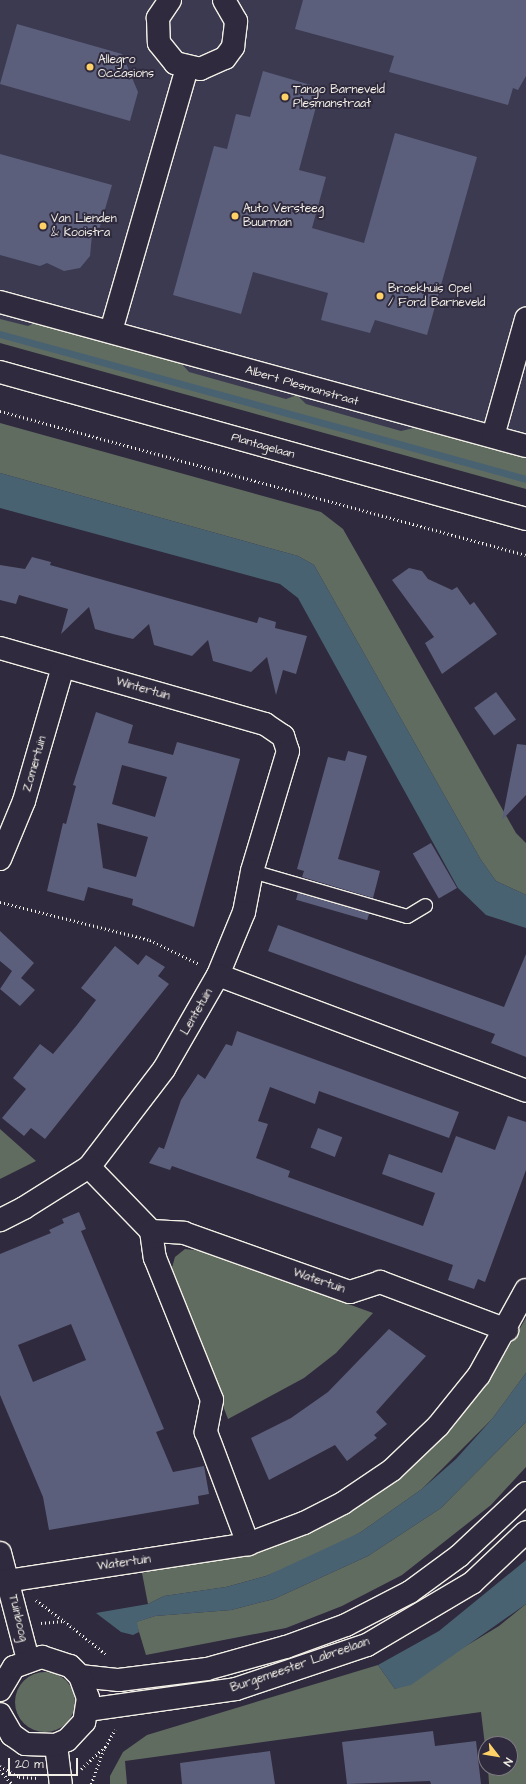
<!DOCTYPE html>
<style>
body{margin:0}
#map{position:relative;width:526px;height:1784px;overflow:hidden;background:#2f2a3d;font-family:"Architects Daughter",sans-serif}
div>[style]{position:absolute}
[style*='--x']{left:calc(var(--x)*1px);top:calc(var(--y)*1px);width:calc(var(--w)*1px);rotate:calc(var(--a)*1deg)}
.built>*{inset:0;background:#3c3a50}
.green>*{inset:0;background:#616c61}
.round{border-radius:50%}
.water>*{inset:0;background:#496271}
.stream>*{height:7px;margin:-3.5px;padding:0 3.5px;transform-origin:3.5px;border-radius:3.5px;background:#496271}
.building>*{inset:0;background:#5b5f7c;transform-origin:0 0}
.path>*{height:2.5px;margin-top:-1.25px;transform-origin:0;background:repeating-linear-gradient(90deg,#f4f1e8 0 1px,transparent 0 4px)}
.roads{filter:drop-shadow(1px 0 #f4f1e8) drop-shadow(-1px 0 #f4f1e8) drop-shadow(0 1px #f4f1e8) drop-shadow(0 -1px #f4f1e8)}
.service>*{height:13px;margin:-6.5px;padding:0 6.5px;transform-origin:6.5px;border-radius:6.5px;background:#2f2a3d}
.minor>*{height:22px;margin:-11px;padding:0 11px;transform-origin:11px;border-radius:11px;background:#2f2a3d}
.tertiary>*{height:22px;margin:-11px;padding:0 11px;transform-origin:11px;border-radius:11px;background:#2f2a3d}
.secondary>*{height:22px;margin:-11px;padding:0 11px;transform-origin:11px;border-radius:11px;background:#2f2a3d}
.dots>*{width:11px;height:11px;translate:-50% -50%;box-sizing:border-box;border:2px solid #2f2a3d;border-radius:50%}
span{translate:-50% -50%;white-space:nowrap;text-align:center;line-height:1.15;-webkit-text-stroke:4px #2f2a3d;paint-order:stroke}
.poi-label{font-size:12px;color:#f4f1e8}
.left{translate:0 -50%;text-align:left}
.street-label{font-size:12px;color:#f4f1e8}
.north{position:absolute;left:478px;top:1736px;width:40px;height:40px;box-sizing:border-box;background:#2f2a3d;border:1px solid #7e7a81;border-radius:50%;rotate:121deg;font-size:11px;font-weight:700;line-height:16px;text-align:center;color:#f4f1e8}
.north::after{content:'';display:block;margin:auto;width:14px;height:18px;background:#ffd166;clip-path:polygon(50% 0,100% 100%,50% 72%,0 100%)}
.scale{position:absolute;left:8px;top:1758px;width:70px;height:18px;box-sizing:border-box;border:2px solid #f4f1e8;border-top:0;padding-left:5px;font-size:12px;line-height:14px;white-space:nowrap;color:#f4f1e8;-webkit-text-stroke:3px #2f2a3d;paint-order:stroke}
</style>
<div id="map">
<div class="built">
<div style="clip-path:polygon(0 0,526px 0,526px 475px,0 328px)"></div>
</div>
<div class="green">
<div style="clip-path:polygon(0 319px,28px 326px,34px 323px,180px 362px,189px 372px,286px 399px,297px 395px,306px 404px,401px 431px,414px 428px,526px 458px,526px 489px,0 343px)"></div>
<div style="clip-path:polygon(0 423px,321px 512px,343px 529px,516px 833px,526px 843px,526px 895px,496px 881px,481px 860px,314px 565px,298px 556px,0 473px)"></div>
<div style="clip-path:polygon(0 1129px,36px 1161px,0 1179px)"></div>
<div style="clip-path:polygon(185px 1249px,202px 1251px,373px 1313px,336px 1353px,304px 1378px,228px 1419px,171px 1271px,175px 1257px)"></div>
<div style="clip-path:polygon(526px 1318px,526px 1373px,492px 1419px,422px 1489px,361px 1532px,321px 1554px,266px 1576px,226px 1587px,164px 1596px,148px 1604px,142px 1573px,259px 1551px,437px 1441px,489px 1380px)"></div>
<div style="clip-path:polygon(526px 1422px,526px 1467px,491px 1505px,402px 1575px,342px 1606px,286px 1628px,146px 1655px,136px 1622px,155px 1616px,231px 1610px,274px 1599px,368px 1556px,441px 1508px)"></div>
<div style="clip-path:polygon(526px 1604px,526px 1784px,489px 1784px,488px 1768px,510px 1768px,510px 1744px,486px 1744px,486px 1754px,481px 1712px,125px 1761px,127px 1784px,110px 1784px,110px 1776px,123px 1752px,147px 1735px,378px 1665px,395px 1689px,499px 1626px)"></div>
<div class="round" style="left:15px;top:1672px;width:60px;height:60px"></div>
</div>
<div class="water">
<div style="clip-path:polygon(0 473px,298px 556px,314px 565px,481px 860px,496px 881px,526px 895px,526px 928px,486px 915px,458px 888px,298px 598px,280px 584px,0 508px)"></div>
<div style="clip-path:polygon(526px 1373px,526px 1422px,441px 1508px,368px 1556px,274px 1599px,231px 1610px,155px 1616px,137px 1622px,139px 1632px,133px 1635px,121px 1632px,96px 1613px,148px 1604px,164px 1596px,226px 1587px,266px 1576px,361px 1532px,422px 1489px,456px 1459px,492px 1419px)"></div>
<div style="clip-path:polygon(526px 1560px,526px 1604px,411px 1685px,395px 1689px,378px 1665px,439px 1631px)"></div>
</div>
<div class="stream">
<div style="--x:0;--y:334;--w:546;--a:15.41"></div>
</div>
<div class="building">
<div style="clip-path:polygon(303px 0,526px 0,526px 76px,518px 90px,513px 88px,508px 105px,389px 72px,394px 56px,295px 29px)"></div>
<div style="clip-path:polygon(17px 24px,122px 54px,138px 92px,130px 121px,0 84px)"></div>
<div style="clip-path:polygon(263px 71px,321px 88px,299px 170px,326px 177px,312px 228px,364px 243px,395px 133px,477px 157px,427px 335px,375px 320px,370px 333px,321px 320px,328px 293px,253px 272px,241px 314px,173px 295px,214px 146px,227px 149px,236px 114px,250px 117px)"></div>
<div style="clip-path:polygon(0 154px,112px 185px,97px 237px,92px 235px,90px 256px,80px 268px,64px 271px,47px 263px,40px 266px,0 255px)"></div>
<div style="clip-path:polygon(32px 557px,51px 562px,50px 565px,257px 623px,259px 617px,276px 622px,275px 628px,307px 636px,296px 674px,283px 670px,276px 695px,267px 657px,251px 672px,213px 661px,208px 640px,192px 656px,154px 645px,149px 624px,133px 639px,113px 634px,95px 629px,89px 607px,61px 634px,68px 609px,19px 595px,16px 604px,0 600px,0 565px,25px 569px)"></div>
<div style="clip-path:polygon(409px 568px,422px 571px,428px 579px,452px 590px,457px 587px,470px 605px,474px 602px,497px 634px,442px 674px,425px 643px,434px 637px,392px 580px)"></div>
<div style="left:496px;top:692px;width:34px;height:27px;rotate:54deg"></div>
<div style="clip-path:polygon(evenodd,96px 712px,133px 725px,128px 743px,173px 755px,177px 742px,240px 759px,194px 927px,132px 905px,133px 899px,88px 887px,84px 901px,47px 891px,63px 823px,66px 824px,76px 786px,73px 785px,96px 712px,122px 765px,167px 777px,155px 817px,112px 804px,122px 765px,96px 712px,97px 823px,148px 837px,136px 877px,103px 868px,97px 823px)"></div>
<div style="clip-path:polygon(517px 744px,526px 745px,526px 795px,502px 820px)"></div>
<div style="clip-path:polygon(348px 751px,367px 756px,338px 859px,380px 871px,373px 898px,302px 877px,304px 871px,297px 869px,328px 757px,345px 761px)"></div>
<div style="left:431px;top:843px;width:52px;height:21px;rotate:60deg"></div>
<div style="left:298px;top:893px;width:74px;height:7px;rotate:16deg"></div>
<div style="clip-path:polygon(278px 925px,504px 1007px,526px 954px,526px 1057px,491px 1043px,495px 1034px,268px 951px)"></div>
<div style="clip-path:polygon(0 931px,34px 963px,21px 978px,35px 990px,20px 1006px,0 989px,12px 971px,0 961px)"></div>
<div style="clip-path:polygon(115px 946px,138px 965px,146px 955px,165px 967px,158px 976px,169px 984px,45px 1139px,31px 1128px,24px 1136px,2px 1118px,26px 1089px,13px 1078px,40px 1044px,53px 1054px,77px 1025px,96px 1000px,81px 988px)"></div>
<div style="clip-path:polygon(237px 1031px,459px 1112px,449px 1138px,319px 1091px,315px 1104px,270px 1087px,258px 1121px,268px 1124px,256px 1158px,290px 1171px,288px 1177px,423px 1226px,435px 1193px,382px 1174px,389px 1154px,442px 1173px,456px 1136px,495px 1150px,508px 1116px,526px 1122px,526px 1170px,485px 1282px,478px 1279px,474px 1289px,448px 1280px,453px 1265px,172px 1166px,170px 1170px,149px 1163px,159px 1147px,164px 1149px,181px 1100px,198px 1074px,205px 1079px,226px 1044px,232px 1046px)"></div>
<div style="left:318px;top:1128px;width:26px;height:21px;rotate:21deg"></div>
<div style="clip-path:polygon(evenodd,79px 1212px,86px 1229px,81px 1231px,164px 1429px,156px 1432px,173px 1472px,204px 1466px,209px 1494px,198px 1496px,199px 1504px,49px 1530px,43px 1497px,0 1395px,0 1254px,51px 1233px,49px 1230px,64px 1223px,62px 1219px,79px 1212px,71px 1324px,86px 1360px,33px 1382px,18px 1345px,71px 1324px)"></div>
<div style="clip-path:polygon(389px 1329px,426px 1356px,376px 1412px,387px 1424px,374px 1435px,377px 1438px,347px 1461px,335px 1445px,269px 1480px,251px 1438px,291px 1418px,328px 1392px)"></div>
<div style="clip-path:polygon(433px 1731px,435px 1746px,476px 1741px,481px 1784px,431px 1784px,430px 1781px,347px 1784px,342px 1742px)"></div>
<div style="clip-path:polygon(270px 1751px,275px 1784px,182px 1784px,180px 1763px)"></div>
</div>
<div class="path">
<div style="--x:0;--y:411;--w:545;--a:15.31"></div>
<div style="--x:0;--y:902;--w:155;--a:14.2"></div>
<div style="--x:150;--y:940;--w:55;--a:26.1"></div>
<div style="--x:36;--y:1600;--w:35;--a:37"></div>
<div style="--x:41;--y:1623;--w:23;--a:-5"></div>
<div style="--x:64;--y:1621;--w:55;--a:38.3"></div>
<div style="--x:0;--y:1766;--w:22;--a:30"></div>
<div style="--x:19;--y:1777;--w:19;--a:3"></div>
<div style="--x:81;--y:1769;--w:33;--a:-43"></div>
<div style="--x:105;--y:1747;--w:20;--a:-60"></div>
<div style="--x:0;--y:1770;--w:18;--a:49"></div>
<div style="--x:91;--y:1784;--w:37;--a:-70"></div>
</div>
<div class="roads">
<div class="service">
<div style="--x:252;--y:871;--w:161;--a:16.2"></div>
<div style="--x:407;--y:916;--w:21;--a:-31"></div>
</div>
<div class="minor">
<div style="--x:170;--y:0;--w:22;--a:124"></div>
<div style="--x:158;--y:18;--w:25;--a:88"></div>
<div style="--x:159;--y:43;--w:26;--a:51"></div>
<div style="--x:175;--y:63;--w:26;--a:13"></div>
<div style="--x:200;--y:69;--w:27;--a:-24"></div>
<div style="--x:225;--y:58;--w:14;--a:-54"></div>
<div style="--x:233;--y:47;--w:26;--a:-83"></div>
<div style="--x:236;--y:21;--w:24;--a:-120"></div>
<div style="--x:0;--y:302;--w:545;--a:15.31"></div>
<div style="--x:111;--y:331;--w:274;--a:-73.9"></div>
<div style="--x:493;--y:436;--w:122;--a:-74.2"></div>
<div style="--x:0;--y:648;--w:276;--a:16"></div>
<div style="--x:265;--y:724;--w:22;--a:34"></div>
<div style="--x:283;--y:736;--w:16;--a:72"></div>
<div style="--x:288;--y:751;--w:125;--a:106.7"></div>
<div style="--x:252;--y:871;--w:42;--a:101"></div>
<div style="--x:244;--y:912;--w:68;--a:112.4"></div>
<div style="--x:218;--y:975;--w:108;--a:119.9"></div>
<div style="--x:164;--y:1069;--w:123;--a:127.4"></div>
<div style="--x:89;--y:1167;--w:77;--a:147.8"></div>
<div style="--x:24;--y:1208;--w:27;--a:153"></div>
<div style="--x:0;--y:859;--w:63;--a:-67.5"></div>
<div style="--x:24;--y:801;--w:140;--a:-73.8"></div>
<div style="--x:218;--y:975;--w:329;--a:20.6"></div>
<div style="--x:89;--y:1167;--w:89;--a:45.9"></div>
<div style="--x:151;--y:1231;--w:27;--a:82"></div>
<div style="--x:155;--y:1258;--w:153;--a:68.1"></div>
<div style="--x:212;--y:1400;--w:33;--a:101"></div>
<div style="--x:206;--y:1432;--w:120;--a:69.4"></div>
<div style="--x:151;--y:1231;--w:33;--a:3"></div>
<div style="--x:184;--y:1233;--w:176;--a:19.6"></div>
<div style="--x:350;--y:1292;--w:32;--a:-18"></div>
<div style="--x:380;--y:1282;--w:136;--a:20.7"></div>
<div style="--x:0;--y:1553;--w:111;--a:75.3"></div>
<div style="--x:0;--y:1582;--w:251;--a:-8.7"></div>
<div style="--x:248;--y:1544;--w:60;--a:-20.6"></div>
<div style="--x:304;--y:1523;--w:44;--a:-27.1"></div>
<div style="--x:343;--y:1503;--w:59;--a:-34"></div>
<div style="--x:392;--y:1470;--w:64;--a:-43.7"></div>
<div style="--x:438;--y:1426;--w:65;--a:-51.2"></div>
<div style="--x:479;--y:1375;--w:97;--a:-61.1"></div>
<div style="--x:56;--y:1745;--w:39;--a:83"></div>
</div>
<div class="tertiary">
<div style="--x:80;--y:1676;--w:39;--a:6"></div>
<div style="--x:119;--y:1680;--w:89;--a:-7.1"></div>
<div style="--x:207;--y:1669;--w:82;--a:-15.6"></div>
<div style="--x:286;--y:1647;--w:64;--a:-20.1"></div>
<div style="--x:346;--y:1625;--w:72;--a:-27.3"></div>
<div style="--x:410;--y:1592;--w:61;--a:-36.3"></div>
<div style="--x:459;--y:1556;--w:92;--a:-43.2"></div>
<div style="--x:0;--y:1690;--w:27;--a:-59"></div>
<div style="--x:14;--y:1667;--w:30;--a:-20"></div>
<div style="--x:42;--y:1657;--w:29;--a:18"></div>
<div style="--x:70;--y:1666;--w:14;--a:45"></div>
<div style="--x:80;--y:1676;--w:23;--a:70"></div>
<div style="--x:88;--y:1698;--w:24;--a:99"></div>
<div style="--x:84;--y:1722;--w:25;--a:133"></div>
<div style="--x:67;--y:1740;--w:12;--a:156"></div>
<div style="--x:56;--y:1745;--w:31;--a:-178"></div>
<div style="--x:25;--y:1744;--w:16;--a:-145"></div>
<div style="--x:12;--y:1735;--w:24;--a:-120"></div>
<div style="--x:87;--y:1710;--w:150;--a:-8"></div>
<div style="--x:236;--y:1689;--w:138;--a:-18.6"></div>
<div style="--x:367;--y:1645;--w:122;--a:-30.6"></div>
<div style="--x:472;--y:1583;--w:74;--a:-43.4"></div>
</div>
<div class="secondary">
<div style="--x:0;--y:372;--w:546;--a:15.61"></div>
</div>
</div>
<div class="dots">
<div style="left:90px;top:67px;background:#ffd166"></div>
<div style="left:285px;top:97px;background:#ffd166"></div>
<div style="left:235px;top:216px;background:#ffd166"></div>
<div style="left:43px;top:226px;background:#ffd166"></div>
<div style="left:380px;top:296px;background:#ffd166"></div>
</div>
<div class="poi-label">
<span class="left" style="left:98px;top:67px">Allegro<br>Occasions</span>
<span class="left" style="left:293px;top:97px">Tango Barneveld<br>Plesmanstraat</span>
<span class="left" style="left:243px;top:216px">Auto Versteeg<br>Buurman</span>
<span class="left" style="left:51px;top:226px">Van Lienden<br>&amp; Kooistra</span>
<span class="left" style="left:388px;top:296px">Broekhuis Opel<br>/ Ford Barneveld</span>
</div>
<div class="street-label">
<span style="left:302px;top:386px;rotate:16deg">Albert Plesmanstraat</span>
<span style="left:263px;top:446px;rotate:16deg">Plantagelaan</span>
<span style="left:143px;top:689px;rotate:16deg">Wintertuin</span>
<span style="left:35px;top:764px;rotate:-74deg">Zomertuin</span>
<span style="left:197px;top:1012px;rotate:-60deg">Lentetuin</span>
<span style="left:319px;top:1281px;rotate:19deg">Watertuin</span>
<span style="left:124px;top:1563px;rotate:-8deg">Watertuin</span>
<span style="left:18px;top:1618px;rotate:77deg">Tuinboog</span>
<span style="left:300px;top:1665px;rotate:-19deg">Burgemeester Labreelaan</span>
</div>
<div class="north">N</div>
<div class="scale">20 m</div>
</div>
